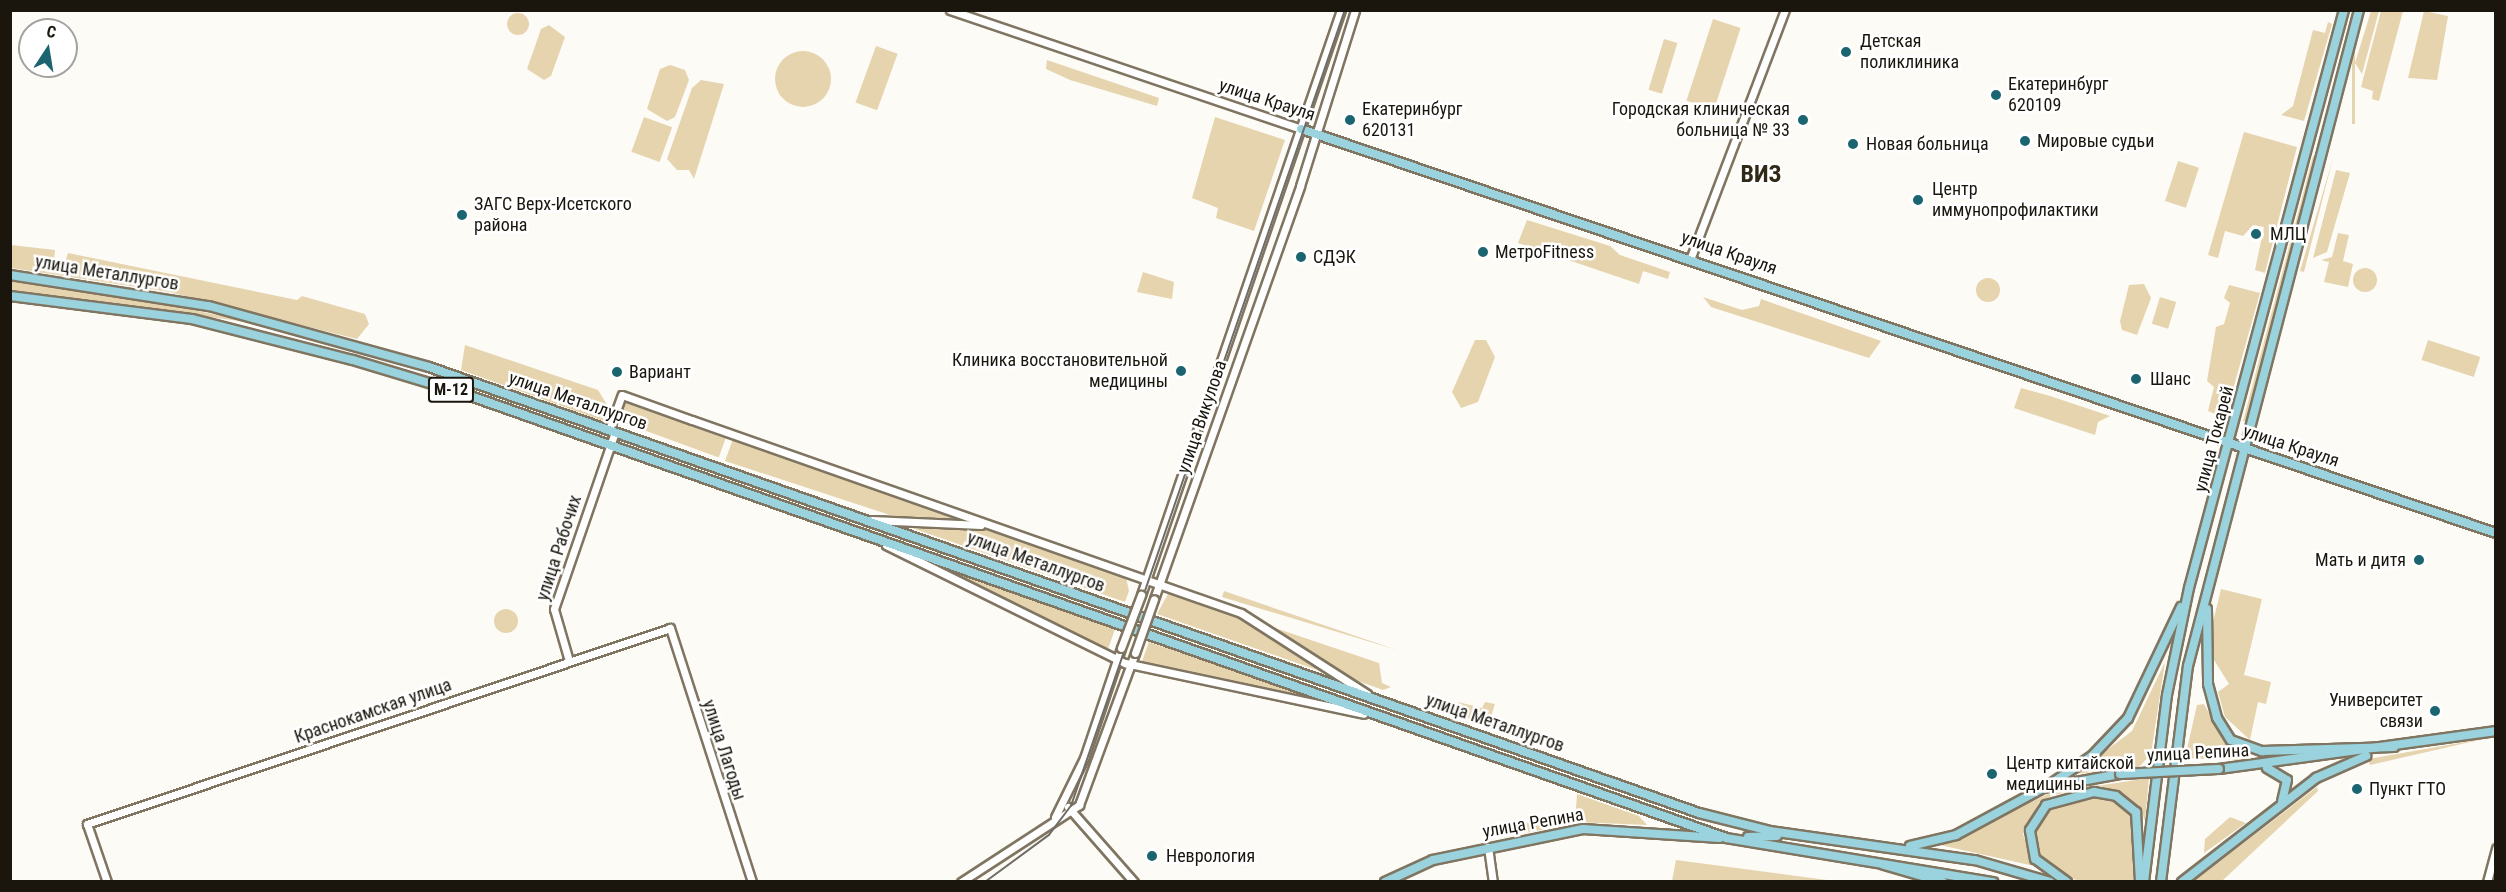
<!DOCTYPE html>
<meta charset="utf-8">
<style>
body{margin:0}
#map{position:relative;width:2506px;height:892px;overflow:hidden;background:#fdfbf6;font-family:"Roboto Condensed",sans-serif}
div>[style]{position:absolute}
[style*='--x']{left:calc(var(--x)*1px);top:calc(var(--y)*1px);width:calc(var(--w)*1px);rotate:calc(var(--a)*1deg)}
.green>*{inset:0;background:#e6d4af;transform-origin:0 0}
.round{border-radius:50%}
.roads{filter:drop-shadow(2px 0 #7f7561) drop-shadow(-2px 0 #7f7561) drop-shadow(0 2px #7f7561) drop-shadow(0 -2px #7f7561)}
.minor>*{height:7px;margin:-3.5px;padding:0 3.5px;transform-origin:3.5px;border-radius:3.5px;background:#fff}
.major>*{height:8px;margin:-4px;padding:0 4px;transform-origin:4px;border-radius:4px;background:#9ad3dd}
.tram>*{height:1.5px;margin:-0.75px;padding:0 0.75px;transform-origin:0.75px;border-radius:0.75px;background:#706c66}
.bridges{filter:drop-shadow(2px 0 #7f7561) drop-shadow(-2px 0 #7f7561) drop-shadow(0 2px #7f7561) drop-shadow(0 -2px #7f7561)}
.minor-bridge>*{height:7px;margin:-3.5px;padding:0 3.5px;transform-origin:3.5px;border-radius:3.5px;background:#fff}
.major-bridge>*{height:8px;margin:-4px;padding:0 4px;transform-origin:4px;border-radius:4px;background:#9ad3dd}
.dots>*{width:16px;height:16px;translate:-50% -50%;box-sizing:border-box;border:3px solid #fff;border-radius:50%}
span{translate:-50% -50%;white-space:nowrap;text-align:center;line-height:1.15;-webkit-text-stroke:5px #fff;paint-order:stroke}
.shield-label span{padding:2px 4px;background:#fff;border:2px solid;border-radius:4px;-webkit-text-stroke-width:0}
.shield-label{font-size:16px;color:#1a160e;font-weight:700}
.poi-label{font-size:18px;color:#1a160e}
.left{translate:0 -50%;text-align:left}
.right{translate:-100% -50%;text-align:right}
.street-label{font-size:18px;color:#1a160e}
.district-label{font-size:24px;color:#312917;font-weight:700}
.frame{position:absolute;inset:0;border:12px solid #1a160e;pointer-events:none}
.north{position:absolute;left:18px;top:18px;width:60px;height:60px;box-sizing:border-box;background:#fff;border:2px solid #a3a29f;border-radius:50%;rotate:12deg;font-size:16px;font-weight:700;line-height:24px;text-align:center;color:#1a160e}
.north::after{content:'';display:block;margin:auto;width:21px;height:27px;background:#1b6571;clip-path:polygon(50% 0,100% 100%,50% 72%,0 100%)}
</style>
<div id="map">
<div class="green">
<div style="left:2352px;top:11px;width:3px;height:113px"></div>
<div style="clip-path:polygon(2371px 11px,2379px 11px,2362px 74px,2355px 63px)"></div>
<div style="clip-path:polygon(2381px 11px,2403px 11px,2379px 101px,2372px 99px,2373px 91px,2361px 87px)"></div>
<div style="clip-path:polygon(2424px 11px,2448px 16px,2437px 80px,2408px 78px)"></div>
<div class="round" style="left:507px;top:13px;width:22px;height:22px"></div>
<div style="left:1713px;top:19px;width:29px;height:86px;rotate:18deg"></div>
<div style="clip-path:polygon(2328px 22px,2332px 24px,2304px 121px,2281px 115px,2293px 106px,2313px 30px,2325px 33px)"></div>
<div style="clip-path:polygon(549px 25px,565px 37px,551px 76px,544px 80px,527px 69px,541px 29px)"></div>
<div style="left:1664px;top:39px;width:14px;height:53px;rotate:17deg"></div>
<div style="left:876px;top:46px;width:23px;height:60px;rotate:20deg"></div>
<div class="round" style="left:775px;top:51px;width:56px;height:56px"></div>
<div style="clip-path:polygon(1047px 60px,1159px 98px,1157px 106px,1070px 80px,1046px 69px)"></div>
<div style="clip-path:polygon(670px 65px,685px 70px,689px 80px,675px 117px,667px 121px,647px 109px,660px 69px)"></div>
<div style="clip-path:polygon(701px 80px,724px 84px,694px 179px,689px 170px,677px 170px,667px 159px,692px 88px)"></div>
<div style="left:644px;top:117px;width:30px;height:37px;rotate:20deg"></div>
<div style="clip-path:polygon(1215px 117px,1285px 140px,1254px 231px,1216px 218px,1218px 208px,1192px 198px)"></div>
<div style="clip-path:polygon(2244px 132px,2297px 147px,2265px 273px,2255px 270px,2264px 227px,2253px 225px,2243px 236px,2225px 231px,2218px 258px,2208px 255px)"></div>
<div style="clip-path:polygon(2313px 156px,2315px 157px,2247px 422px,2243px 421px)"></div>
<div style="clip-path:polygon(2333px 158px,2304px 272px,2300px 271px)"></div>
<div style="left:2178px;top:161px;width:22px;height:42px;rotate:18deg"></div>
<div style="clip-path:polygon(2336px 170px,2350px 173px,2327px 252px,2313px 258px)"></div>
<div style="clip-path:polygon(1527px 220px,1610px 246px,1620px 255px,1670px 272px,1668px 279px,1643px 271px,1639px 284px,1518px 243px)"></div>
<div style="clip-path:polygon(2338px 233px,2349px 235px,2343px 261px,2353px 264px,2348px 287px,2324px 282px,2329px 262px,2321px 260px,2332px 257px)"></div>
<div style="clip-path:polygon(11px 245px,55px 250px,54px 260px,65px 262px,68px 253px,297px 300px,302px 296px,365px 314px,369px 324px,357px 339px,169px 292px,11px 268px)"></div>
<div class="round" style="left:2353px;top:268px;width:24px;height:24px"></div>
<div style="clip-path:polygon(1143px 272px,1174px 282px,1172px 299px,1137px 292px)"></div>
<div class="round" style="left:1976px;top:278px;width:24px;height:24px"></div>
<div style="clip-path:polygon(11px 280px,114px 293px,254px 323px,11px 290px)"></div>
<div style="clip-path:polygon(2144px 284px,2151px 298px,2137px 335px,2122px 330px,2120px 321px,2129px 285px)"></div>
<div style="clip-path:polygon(2229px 285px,2260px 293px,2225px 418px,2208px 411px,2214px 387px,2207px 381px,2216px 327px,2224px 324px,2230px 303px,2224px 298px)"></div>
<div style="clip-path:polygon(1703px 297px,1742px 310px,1759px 306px,1761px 299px,1881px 341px,1869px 358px,1711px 307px)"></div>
<div style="left:2160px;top:297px;width:17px;height:28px;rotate:17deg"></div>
<div style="clip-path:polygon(1475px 340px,1486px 340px,1495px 357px,1478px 402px,1461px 408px,1452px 392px)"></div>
<div style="left:2428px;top:340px;width:55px;height:21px;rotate:18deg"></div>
<div style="clip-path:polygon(465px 345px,598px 390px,612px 413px,609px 423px,461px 370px)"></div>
<div style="clip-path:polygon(2021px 388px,2050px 396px,2110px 416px,2098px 422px,2095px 435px,2014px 408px)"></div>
<div style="left:625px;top:402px;width:107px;height:20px;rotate:20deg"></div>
<div style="clip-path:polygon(733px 439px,745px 442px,963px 519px,893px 516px,725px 461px)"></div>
<div style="clip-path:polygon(909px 527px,985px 529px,1126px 577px,1129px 591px,1125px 602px)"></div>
<div style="clip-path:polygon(920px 561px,1115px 629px,1108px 649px,1105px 649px)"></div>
<div style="clip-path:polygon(2221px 589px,2262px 599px,2244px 675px,2271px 682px,2266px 704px,2258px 702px,2250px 740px,2225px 717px,2218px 692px,2229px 684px,2214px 660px,2213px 622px)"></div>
<div style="clip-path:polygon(1224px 591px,1397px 650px,1222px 597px)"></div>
<div style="clip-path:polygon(1169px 592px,1230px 613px,1337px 677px,1157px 614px)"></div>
<div class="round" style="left:494px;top:609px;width:24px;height:24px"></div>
<div style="clip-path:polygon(1266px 625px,1379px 663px,1382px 683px,1391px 687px,1383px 690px,1355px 680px)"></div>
<div style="clip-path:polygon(1149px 642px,1328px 703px,1141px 664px)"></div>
<div style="clip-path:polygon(2165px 662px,2151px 754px,2139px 767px,2075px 774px,2132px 731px)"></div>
<div style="clip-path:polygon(1458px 702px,1482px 708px,1485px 702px,1495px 704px,1488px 726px,1467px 718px)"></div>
<div style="clip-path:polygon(2204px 704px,2229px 749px,2253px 761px,2185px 758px,2197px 705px)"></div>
<div style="clip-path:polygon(2488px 738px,2370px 765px,2368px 759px)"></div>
<div style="clip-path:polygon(2149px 778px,2145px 821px,2140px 808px,2125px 796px,2101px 786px,2053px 795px,2039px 803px,2023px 834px,2034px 866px,1940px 845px,2050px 793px)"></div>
<div style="clip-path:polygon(2317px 787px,2318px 791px,2222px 881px,2194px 881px)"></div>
<div style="clip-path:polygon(1577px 794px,1639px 816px,1647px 825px,1575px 822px)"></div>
<div style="clip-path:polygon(2090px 796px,2105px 797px,2132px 814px,2134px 881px,2078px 881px,2044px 864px,2035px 840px,2039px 819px,2057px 805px)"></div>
<div style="clip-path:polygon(1572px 817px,1574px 823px,1531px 832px,1501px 835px,1497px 827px)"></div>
<div style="clip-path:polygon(2230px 817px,2246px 823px,2204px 853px,2205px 839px)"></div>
<div style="clip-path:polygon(1676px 860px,1834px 881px,1672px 881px)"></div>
</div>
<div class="roads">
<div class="minor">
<div style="--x:950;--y:10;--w:371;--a:18.7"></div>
<div style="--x:1691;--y:257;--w:264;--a:-69.2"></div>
<div style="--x:609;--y:430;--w:37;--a:-70"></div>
<div style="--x:622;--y:395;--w:74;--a:19.7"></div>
<div style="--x:692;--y:420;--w:582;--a:19.37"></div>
<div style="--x:1241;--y:613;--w:150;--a:32.7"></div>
<div style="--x:872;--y:520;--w:109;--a:2.6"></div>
<div style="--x:886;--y:545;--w:267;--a:26.3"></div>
<div style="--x:1125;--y:663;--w:244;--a:12"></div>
<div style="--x:1141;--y:595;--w:618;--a:-71.13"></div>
<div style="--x:1154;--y:599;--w:438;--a:-70.5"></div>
<div style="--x:1300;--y:186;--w:184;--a:-72.6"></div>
<div style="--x:569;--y:661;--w:54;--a:-106.1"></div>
<div style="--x:554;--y:609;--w:187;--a:-71"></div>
<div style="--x:1068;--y:807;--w:100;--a:48.7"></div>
<div style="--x:1055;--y:817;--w:66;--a:-63.8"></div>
<div style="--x:1084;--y:758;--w:116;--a:-71.4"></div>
<div style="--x:1488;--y:847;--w:35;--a:82"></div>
<div style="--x:107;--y:882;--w:61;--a:-109"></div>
<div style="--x:87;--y:824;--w:615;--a:-18.58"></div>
<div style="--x:670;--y:628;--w:267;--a:72.1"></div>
<div style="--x:961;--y:882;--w:141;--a:-33.1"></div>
<div style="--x:1079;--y:805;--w:162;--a:-69.8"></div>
<div style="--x:2487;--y:882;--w:35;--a:-75"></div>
</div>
<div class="major">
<div style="--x:1301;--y:129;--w:1261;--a:18.68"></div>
<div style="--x:10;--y:275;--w:201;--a:8.9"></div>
<div style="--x:209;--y:306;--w:228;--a:15.5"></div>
<div style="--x:429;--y:367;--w:1346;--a:19.35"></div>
<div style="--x:1699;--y:813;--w:73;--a:14.2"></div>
<div style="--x:1770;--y:831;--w:207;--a:8.1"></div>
<div style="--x:1975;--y:860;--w:78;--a:16.3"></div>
<div style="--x:10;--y:296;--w:183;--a:7.2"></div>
<div style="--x:192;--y:319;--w:166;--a:14.3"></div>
<div style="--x:353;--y:360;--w:114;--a:16.8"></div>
<div style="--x:462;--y:393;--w:1340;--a:19.39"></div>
<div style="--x:1726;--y:838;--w:271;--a:9.4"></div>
<div style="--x:2207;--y:609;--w:75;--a:89.2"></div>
<div style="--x:2208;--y:684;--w:35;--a:75"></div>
<div style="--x:2217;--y:718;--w:26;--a:58"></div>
<div style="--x:2231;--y:740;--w:33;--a:20"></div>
<div style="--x:2262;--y:751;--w:132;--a:-1.7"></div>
<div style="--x:2267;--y:768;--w:23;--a:31"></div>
<div style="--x:2287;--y:780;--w:22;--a:103"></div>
<div style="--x:2219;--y:769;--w:280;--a:-7.8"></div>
<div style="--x:2052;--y:783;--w:48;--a:-34"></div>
<div style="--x:2092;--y:756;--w:52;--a:-46.5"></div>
<div style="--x:2128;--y:718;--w:123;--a:-64.5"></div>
<div style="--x:1748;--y:837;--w:29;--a:-2"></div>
<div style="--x:1910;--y:846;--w:47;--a:-13.4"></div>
<div style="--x:1956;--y:835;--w:99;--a:-28.4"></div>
<div style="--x:2043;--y:788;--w:78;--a:-10.3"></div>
<div style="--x:1884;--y:865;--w:61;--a:16.1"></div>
<div style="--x:1385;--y:882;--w:53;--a:-24.6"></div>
<div style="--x:1433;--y:860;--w:153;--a:-11.7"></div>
<div style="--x:1583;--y:829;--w:137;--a:3.8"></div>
<div style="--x:2067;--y:882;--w:39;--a:-144"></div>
<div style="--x:2035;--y:859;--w:29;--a:-100"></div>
<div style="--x:2030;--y:830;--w:30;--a:-57"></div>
<div style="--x:2046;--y:805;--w:50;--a:-15.2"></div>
<div style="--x:2094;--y:792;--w:22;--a:10"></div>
<div style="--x:2116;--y:796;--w:26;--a:39"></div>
<div style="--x:2136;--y:812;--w:70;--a:86.7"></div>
<div style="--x:2144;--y:882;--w:188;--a:-83"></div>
<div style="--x:2167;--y:695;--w:109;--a:-78.4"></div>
<div style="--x:2189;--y:588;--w:598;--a:-74.99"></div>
<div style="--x:2161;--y:882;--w:218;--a:-82.9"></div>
<div style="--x:2188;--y:666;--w:678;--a:-75.39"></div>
<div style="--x:2182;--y:882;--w:170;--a:-37.8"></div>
<div style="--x:2316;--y:778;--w:55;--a:-23.7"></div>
</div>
</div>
<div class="tram">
<div style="--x:985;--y:882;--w:79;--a:-36.3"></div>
<div style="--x:1049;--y:835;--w:36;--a:-53"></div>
<div style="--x:1071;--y:806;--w:842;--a:-71.01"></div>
</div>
<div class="bridges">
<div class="minor-bridge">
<div style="--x:1121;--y:648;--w:57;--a:-69.3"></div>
<div style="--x:1135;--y:653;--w:57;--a:-70.6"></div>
</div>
<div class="major-bridge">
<div style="--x:2120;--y:774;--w:99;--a:-2.9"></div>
</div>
</div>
<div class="dots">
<div style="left:1846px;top:52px;background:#1b6571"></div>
<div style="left:1996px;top:95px;background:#1b6571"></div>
<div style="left:1350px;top:120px;background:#1b6571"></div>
<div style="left:1803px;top:120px;background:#1b6571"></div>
<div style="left:2025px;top:141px;background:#1b6571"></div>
<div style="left:1853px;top:144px;background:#1b6571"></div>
<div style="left:1918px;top:200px;background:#1b6571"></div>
<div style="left:462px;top:215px;background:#1b6571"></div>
<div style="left:2256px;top:234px;background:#1b6571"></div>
<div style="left:1483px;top:252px;background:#1b6571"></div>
<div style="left:1301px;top:257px;background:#1b6571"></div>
<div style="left:1181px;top:371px;background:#1b6571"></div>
<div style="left:617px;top:372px;background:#1b6571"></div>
<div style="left:2136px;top:379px;background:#1b6571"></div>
<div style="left:2419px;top:560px;background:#1b6571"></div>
<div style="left:2435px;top:711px;background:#1b6571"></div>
<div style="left:1992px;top:774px;background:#1b6571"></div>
<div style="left:2357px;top:789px;background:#1b6571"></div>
<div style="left:1152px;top:856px;background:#1b6571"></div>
</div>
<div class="shield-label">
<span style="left:451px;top:390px">М-12</span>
</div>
<div class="poi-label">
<span class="left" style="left:1860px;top:52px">Детская<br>поликлиника</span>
<span class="left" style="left:2008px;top:95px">Екатеринбург<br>620109</span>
<span class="left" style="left:1362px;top:120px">Екатеринбург<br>620131</span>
<span class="right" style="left:1790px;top:120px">Городская клиническая<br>больница № 33</span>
<span class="left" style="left:2037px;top:141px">Мировые судьи</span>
<span class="left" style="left:1866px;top:144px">Новая больница</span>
<span class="left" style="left:1932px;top:200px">Центр<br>иммунопрофилактики</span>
<span class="left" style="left:474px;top:215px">ЗАГС Верх-Исетского<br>района</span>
<span class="left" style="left:2270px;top:234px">МЛЦ</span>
<span class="left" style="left:1495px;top:252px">МетроFitness</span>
<span class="left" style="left:1313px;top:257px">СДЭК</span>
<span class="right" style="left:1168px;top:371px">Клиника восстановительной<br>медицины</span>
<span class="left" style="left:629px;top:372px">Вариант</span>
<span class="left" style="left:2150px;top:379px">Шанс</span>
<span class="right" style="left:2406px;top:560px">Мать и дитя</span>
<span class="right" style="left:2423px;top:711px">Университет<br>связи</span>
<span class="left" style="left:2006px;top:774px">Центр китайской<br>медицины</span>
<span class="left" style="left:2369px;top:789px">Пункт ГТО</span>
<span class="left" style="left:1166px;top:856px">Неврология</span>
</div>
<div class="street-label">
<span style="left:1267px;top:100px;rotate:18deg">улица Крауля</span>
<span style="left:1729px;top:253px;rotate:19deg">улица Крауля</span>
<span style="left:107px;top:273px;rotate:9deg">улица Металлургов</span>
<span style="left:578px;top:401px;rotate:19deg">улица Металлургов</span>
<span style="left:1202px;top:417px;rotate:-71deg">улица Викулова</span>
<span style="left:2214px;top:439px;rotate:-75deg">улица Токарей</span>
<span style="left:2291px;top:446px;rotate:18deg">улица Крауля</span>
<span style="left:559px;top:548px;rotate:-72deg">улица Рабочих</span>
<span style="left:1036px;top:562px;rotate:20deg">улица Металлургов</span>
<span style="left:373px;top:711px;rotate:-19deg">Краснокамская улица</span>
<span style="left:1495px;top:723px;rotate:19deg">улица Металлургов</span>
<span style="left:724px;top:750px;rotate:72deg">улица Лагоды</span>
<span style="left:2198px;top:753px;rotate:-3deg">улица Репина</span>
<span style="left:1533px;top:823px;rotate:-10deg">улица Репина</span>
</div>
<div class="district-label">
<span style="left:1761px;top:175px">ВИЗ</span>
</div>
<div class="frame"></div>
<div class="north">С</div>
</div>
